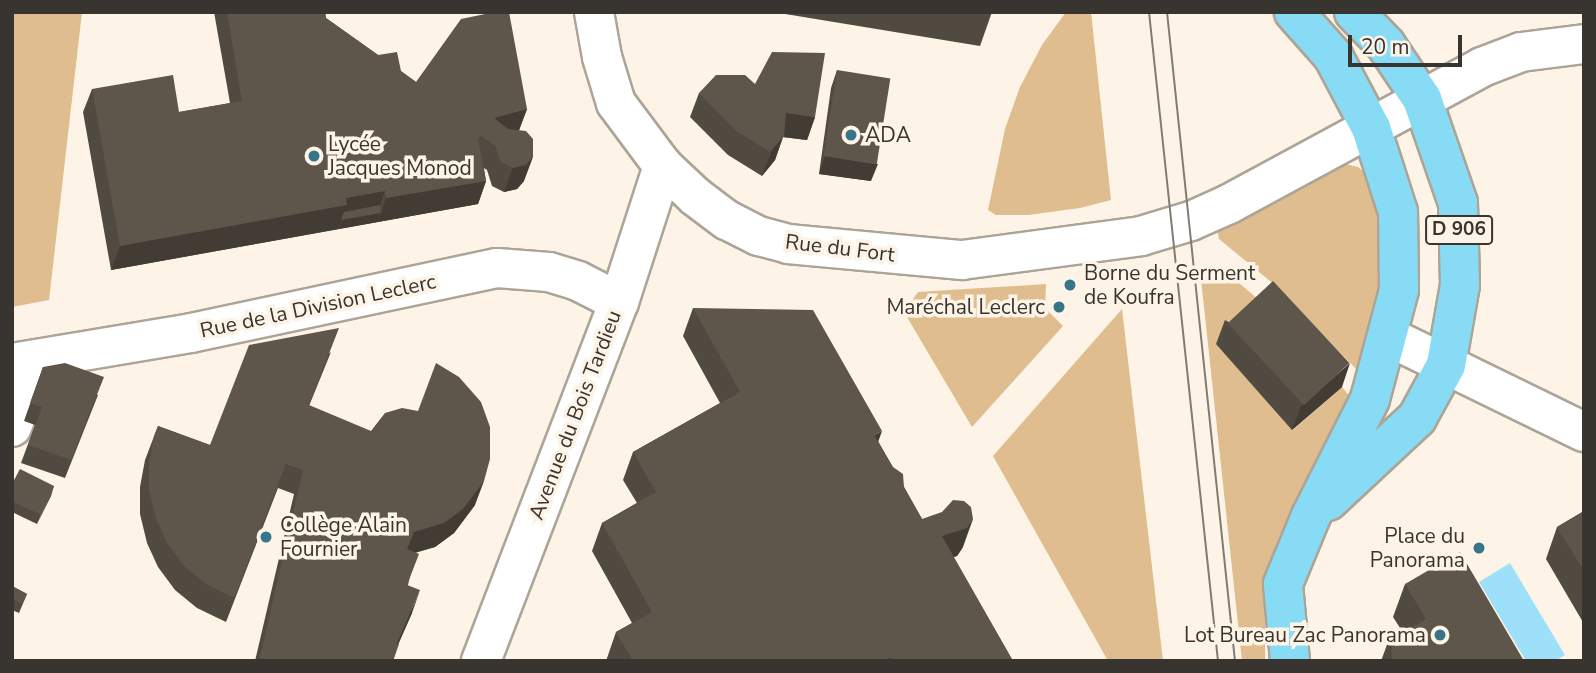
<!DOCTYPE html>
<meta charset="utf-8">
<style>
body{margin:0}
#map{position:relative;width:1596px;height:673px;overflow:hidden;background:#fdf3e6;font-family:"Nunito Sans",sans-serif}
div>[style]{position:absolute}
[style*='--x']{left:calc(var(--x)*1px);top:calc(var(--y)*1px);width:calc(var(--w)*1px);rotate:calc(var(--a)*1deg)}
.green>*{inset:0;background:#dfbd8e}
.water>*{inset:0;background:#9edff9}
.roads{filter:drop-shadow(2px 0 #ada498) drop-shadow(-2px 0 #ada498) drop-shadow(0 2px #ada498) drop-shadow(0 -2px #ada498)}
.street>*{height:38px;margin:-19px;padding:0 19px;transform-origin:19px;border-radius:19px;background:#fff}
.secondary>*{height:38px;margin:-19px;padding:0 19px;transform-origin:19px;border-radius:19px;background:#fff}
.primary>*{height:38px;margin:-19px;padding:0 19px;transform-origin:19px;border-radius:19px;background:#88dbf5}
.tram>*{height:2px;margin:-1px;padding:0 1px;transform-origin:1px;border-radius:1px;background:#827b73}
.wall>*{inset:0;background:#514a40}
.shaded-wall>*{inset:0;background:#423c34}
.building>*{inset:0;background:#5e564b;transform-origin:0 0}
.dots>*{width:19px;height:19px;translate:-50% -50%;box-sizing:border-box;border:4px solid #fdf3e6;border-radius:50%}
span{translate:-50% -50%;white-space:nowrap;text-align:center;line-height:1.15;-webkit-text-stroke:7px #fdf3e6;paint-order:stroke}
.shield-label span{padding:2px 5px;background:#fdf3e6;border:2px solid;border-radius:5px;-webkit-text-stroke-width:0}
.shield-label{font-size:19px;color:#38342f;font-weight:700}
.poi-label{font-size:21px;color:#38342f}
.left{translate:0 -50%;text-align:left}
.right{translate:-100% -50%;text-align:right}
.street-label{font-size:21px;color:#38342f}
.frame{position:absolute;inset:0;border:14px solid #38342f;pointer-events:none}
.scale{position:absolute;left:1348px;top:35px;width:114px;height:32px;box-sizing:border-box;border:4px solid #38342f;border-top:0;padding-left:9px;font-size:21px;line-height:24px;white-space:nowrap;color:#38342f;-webkit-text-stroke:5px #fdf3e6;paint-order:stroke}
</style>
<div id="map">
<div class="green">
<div style="clip-path:polygon(12px 12px,82px 12px,49px 300px,12px 307px)"></div>
<div style="clip-path:polygon(1066px 12px,1091px 12px,1111px 200px,1080px 208px,1028px 215px,996px 215px,988px 210px,1005px 129px,1020px 87px,1042px 45px)"></div>
<div style="clip-path:polygon(1342px 163px,1358px 167px,1368px 176px,1377px 213px,1383px 284px,1362px 375px,1270px 281px,1219px 239px,1216px 225px)"></div>
<div style="clip-path:polygon(1220px 277px,1239px 283px,1265px 305px,1293px 430px,1342px 387px,1352px 399px,1324px 454px,1298px 494px,1276px 545px,1265px 593px,1265px 661px,1242px 661px,1201px 279px)"></div>
<div style="clip-path:polygon(1046px 284px,1045px 308px,1063px 326px,972px 427px,904px 312px,918px 292px)"></div>
<div style="clip-path:polygon(1122px 309px,1163px 661px,1108px 661px,993px 456px)"></div>
</div>
<div class="water">
<div style="clip-path:polygon(1510px 563px,1565px 655px,1555px 661px,1526px 661px,1479px 582px)"></div>
</div>
<div class="roads">
<div class="street">
<div style="--x:1389;--y:337;--w:217;--a:26"></div>
<div style="--x:12;--y:363;--w:181;--a:-9.5"></div>
<div style="--x:191;--y:333;--w:313;--a:-12"></div>
<div style="--x:497;--y:268;--w:52;--a:4.4"></div>
<div style="--x:549;--y:272;--w:30;--a:17"></div>
<div style="--x:578;--y:281;--w:46;--a:27.1"></div>
<div style="--x:12;--y:427;--w:73;--a:-69.1"></div>
<div style="--x:481;--y:661;--w:385;--a:-69"></div>
<div style="--x:619;--y:302;--w:143;--a:-72.1"></div>
</div>
<div class="secondary">
<div style="--x:594;--y:12;--w:46;--a:79.9"></div>
<div style="--x:602;--y:57;--w:48;--a:73.1"></div>
<div style="--x:616;--y:103;--w:79;--a:53.3"></div>
<div style="--x:663;--y:166;--w:45;--a:43.2"></div>
<div style="--x:696;--y:197;--w:39;--a:37"></div>
<div style="--x:727;--y:220;--w:36;--a:27"></div>
<div style="--x:759;--y:236;--w:30;--a:15"></div>
<div style="--x:788;--y:244;--w:175;--a:5.3"></div>
<div style="--x:962;--y:260;--w:181;--a:-7.6"></div>
<div style="--x:1141;--y:236;--w:52;--a:-16.7"></div>
<div style="--x:1191;--y:221;--w:42;--a:-24.1"></div>
<div style="--x:1229;--y:204;--w:288;--a:-28.4"></div>
<div style="--x:1482;--y:67;--w:42;--a:-21"></div>
<div style="--x:1521;--y:52;--w:64;--a:-7.2"></div>
</div>
<div class="primary">
<div style="--x:1328;--y:501;--w:122;--a:-43"></div>
<div style="--x:1417;--y:418;--w:60;--a:-61.3"></div>
<div style="--x:1446;--y:365;--w:81;--a:-80.1"></div>
<div style="--x:1460;--y:285;--w:82;--a:-91.4"></div>
<div style="--x:1458;--y:203;--w:110;--a:-109.1"></div>
<div style="--x:1422;--y:99;--w:65;--a:-123.7"></div>
<div style="--x:1386;--y:45;--w:46;--a:-134.1"></div>
<div style="--x:1290;--y:661;--w:77;--a:-95.2"></div>
<div style="--x:1283;--y:584;--w:74;--a:-67.6"></div>
<div style="--x:1311;--y:516;--w:131;--a:-63.2"></div>
<div style="--x:1370;--y:399;--w:113;--a:-75.1"></div>
<div style="--x:1399;--y:290;--w:78;--a:-90.7"></div>
<div style="--x:1398;--y:212;--w:88;--a:-107.8"></div>
<div style="--x:1371;--y:128;--w:81;--a:-117.8"></div>
<div style="--x:1333;--y:56;--w:59;--a:-131.6"></div>
</div>
</div>
<div class="tram">
<div style="--x:1149;--y:12;--w:653;--a:83.93"></div>
<div style="--x:1167;--y:12;--w:653;--a:84.02"></div>
</div>
<div class="wall">
<div style="clip-path:polygon(214px 12px,325px 12px,326px 18px,416px 82px,527px 109px,519px 130px,524px 181px,517px 189px,504px 192px,492px 186px,487px 170px,484px 168px,486px 181px,478px 204px,111px 270px,83px 112px,92px 89px,179px 112px,230px 103px)"></div>
<div style="clip-path:polygon(773px 12px,992px 12px,980px 46px)"></div>
<div style="clip-path:polygon(837px 70px,871px 181px,819px 174px,831px 88px)"></div>
<div style="clip-path:polygon(699px 93px,815px 117px,807px 140px,783px 137px,775px 160px,762px 176px,728px 155px,690px 117px)"></div>
<div style="clip-path:polygon(693px 308px,878px 441px,922px 519px,963px 547px,957px 556px,953px 557px,1013px 661px,606px 661px,616px 632px,632px 623px,592px 551px,602px 523px,637px 503px,623px 480px,633px 452px,720px 403px,683px 336px)"></div>
<div style="clip-path:polygon(1225px 320px,1342px 387px,1292px 430px,1216px 344px)"></div>
<div style="clip-path:polygon(331px 352px,309px 406px,475px 505px,454px 533px,435px 547px,415px 553px,408px 585px,412px 613px,398px 644px,393px 661px,255px 661px,294px 494px,278px 488px,226px 622px,197px 608px,175px 590px,158px 567px,147px 543px,140px 514px,140px 487px,145px 460px,158px 426px,210px 445px)"></div>
<div style="clip-path:polygon(43px 367px,98px 395px,65px 478px,21px 463px,35px 425px,24px 421px)"></div>
<div style="clip-path:polygon(12px 484px,54px 486px,37px 524px,12px 512px)"></div>
<div style="clip-path:polygon(1584px 511px,1584px 624px,1546px 559px,1557px 527px)"></div>
<div style="clip-path:polygon(1405px 584px,1524px 661px,1381px 661px,1392px 631px,1402px 631px,1393px 617px)"></div>
<div style="clip-path:polygon(12px 586px,27px 594px,19px 613px,12px 610px)"></div>
</div>
<div class="shaded-wall">
<div style="clip-path:polygon(527px 109px,518px 133px,489px 141px,494px 118px)"></div>
<div style="clip-path:polygon(786px 113px,815px 117px,807px 140px,783px 137px,775px 160px,762px 176px)"></div>
<div style="clip-path:polygon(825px 156px,878px 164px,871px 181px,819px 174px)"></div>
<div style="clip-path:polygon(533px 157px,524px 181px,517px 189px,504px 192px,513px 168px)"></div>
<div style="clip-path:polygon(486px 181px,478px 204px,111px 270px,120px 246px,346px 198px,385px 191px,377px 213px,381px 213px,386px 198px)"></div>
<div style="clip-path:polygon(1350px 363px,1342px 387px,1292px 430px,1301px 406px)"></div>
<div style="clip-path:polygon(882px 431px,872px 459px,874px 435px)"></div>
<div style="clip-path:polygon(484px 481px,475px 505px,454px 533px,435px 547px,405px 555px,414px 532px)"></div>
<div style="clip-path:polygon(54px 486px,51px 496px,37px 524px,41px 515px)"></div>
<div style="clip-path:polygon(973px 519px,963px 547px,957px 556px,931px 564px,942px 536px)"></div>
<div style="clip-path:polygon(420px 590px,412px 613px,391px 661px,397px 643px)"></div>
</div>
<div class="building">
<div style="clip-path:polygon(227px 12px,325px 12px,326px 18px,378px 55px,397px 52px,401px 71px,416px 82px,461px 19px,495px 12px,509px 12px,527px 109px,494px 118px,508px 129px,526px 131px,533px 139px,533px 157px,526px 165px,513px 168px,501px 162px,495px 146px,481px 136px,478px 139px,486px 181px,386px 198px,385px 191px,346px 198px,347px 205px,120px 246px,92px 89px,173px 75px,179px 112px,242px 101px)"></div>
<div style="clip-path:polygon(772px 52px,825px 53px,815px 117px,786px 113px,784px 136px,770px 152px,736px 131px,699px 93px,716px 75px,745px 75px,755px 84px)"></div>
<div style="left:837px;top:70px;width:54px;height:87px;rotate:9deg"></div>
<div style="clip-path:polygon(380px 205px,381px 213px,341px 220px,344px 212px)"></div>
<div style="left:1273px;top:281px;width:112px;height:62px;rotate:47deg"></div>
<div style="clip-path:polygon(693px 308px,813px 310px,882px 431px,874px 435px,893px 467px,903px 474px,904px 487px,922px 519px,942px 512px,953px 500px,964px 501px,971px 507px,973px 519px,967px 528px,942px 536px,1013px 661px,893px 661px,891px 657px,883px 661px,633px 661px,616px 632px,652px 612px,602px 523px,656px 492px,633px 452px,740px 392px)"></div>
<div style="clip-path:polygon(339px 328px,309px 405px,371px 431px,385px 413px,402px 408px,418px 411px,436px 363px,459px 377px,481px 402px,490px 427px,490px 459px,484px 481px,463px 509px,444px 523px,414px 532px,407px 549px,419px 554px,407px 585px,420px 590px,397px 643px,399px 644px,393px 661px,259px 661px,303px 470px,286px 464px,234px 598px,206px 584px,184px 566px,167px 543px,156px 519px,149px 491px,149px 463px,154px 436px,158px 426px,210px 445px,249px 345px)"></div>
<div style="clip-path:polygon(65px 363px,104px 377px,71px 460px,28px 445px,42px 407px,30px 403px,43px 367px)"></div>
<div style="clip-path:polygon(20px 469px,54px 486px,41px 515px,12px 501px,12px 484px)"></div>
<div style="clip-path:polygon(1584px 511px,1584px 571px,1557px 527px)"></div>
<div style="clip-path:polygon(1460px 552px,1524px 661px,1392px 661px,1392px 631px,1406px 631px,1426px 619px,1405px 584px)"></div>
<div style="clip-path:polygon(12px 586px,27px 594px,22px 604px,12px 599px)"></div>
</div>
<div class="dots">
<div style="left:851px;top:135px;background:#37758b"></div>
<div style="left:314px;top:156px;background:#37758b"></div>
<div style="left:1070px;top:285px;background:#37758b"></div>
<div style="left:1059px;top:307px;background:#37758b"></div>
<div style="left:266px;top:537px;background:#37758b"></div>
<div style="left:1479px;top:548px;background:#37758b"></div>
<div style="left:1440px;top:635px;background:#37758b"></div>
</div>
<div class="shield-label">
<span style="left:1459px;top:230px">D 906</span>
</div>
<div class="poi-label">
<span class="left" style="left:865px;top:135px">ADA</span>
<span class="left" style="left:328px;top:156px">Lycée<br>Jacques Monod</span>
<span class="left" style="left:1084px;top:285px">Borne du Serment<br>de Koufra</span>
<span class="right" style="left:1045px;top:307px">Maréchal Leclerc</span>
<span class="left" style="left:280px;top:537px">Collège Alain<br>Fournier</span>
<span class="right" style="left:1465px;top:548px">Place du<br>Panorama</span>
<span class="right" style="left:1426px;top:635px">Lot Bureau Zac Panorama</span>
</div>
<div class="street-label">
<span style="left:840px;top:248px;rotate:7deg">Rue du Fort</span>
<span style="left:318px;top:306px;rotate:-12deg">Rue de la Division Leclerc</span>
<span style="left:575px;top:415px;rotate:-69deg">Avenue du Bois Tardieu</span>
</div>
<div class="frame"></div>
<div class="scale">20 m</div>
</div>
